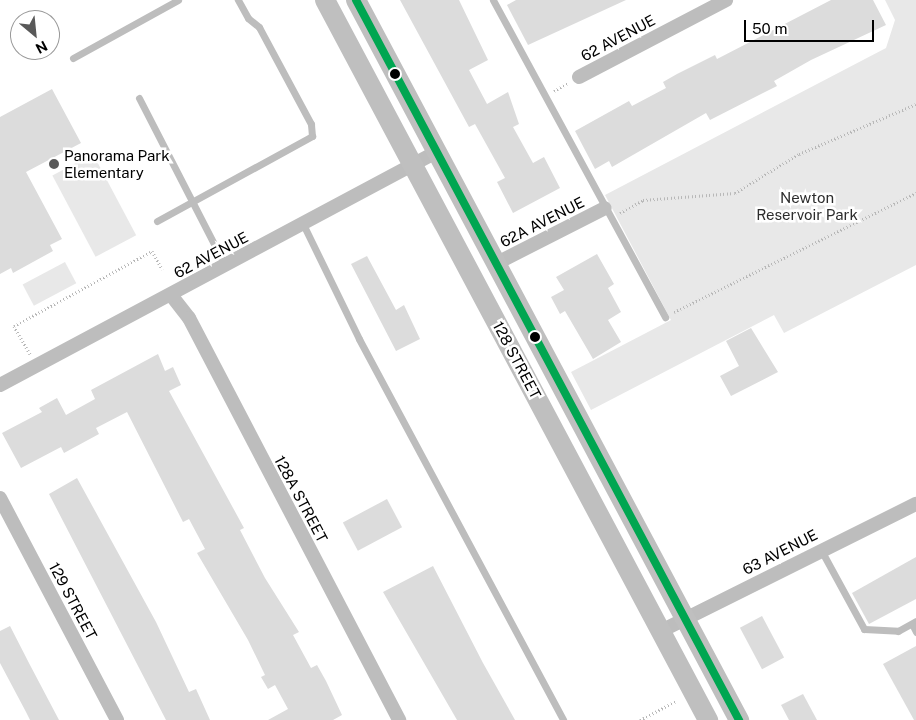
<!DOCTYPE html>
<style>
body{margin:0}
#map{position:relative;width:916px;height:720px;overflow:hidden;background:#fff;font-family:"Public Sans",sans-serif}
div>[style]{position:absolute}
[style*='--x']{left:calc(var(--x)*1px);top:calc(var(--y)*1px);width:calc(var(--w)*1px);rotate:calc(var(--a)*1deg)}
.green>*{inset:0;background:#e8e8e8;transform-origin:0 0}
.building>*{inset:0;background:#dcdcdc;transform-origin:0 0}
.path>*{height:3px;margin-top:-1.5px;transform-origin:0;background:repeating-linear-gradient(90deg,#b8b8b8 0 1px,transparent 0 3.5px)}
.lane>*{height:7px;margin:-3.5px;padding:0 3.5px;transform-origin:3.5px;border-radius:3.5px;background:#bdbdbd}
.street>*{height:14px;margin:-7px;padding:0 7px;transform-origin:7px;border-radius:7px;background:#bdbdbd}
.secondary>*{height:20px;margin:-10px;padding:0 10px;transform-origin:10px;border-radius:10px;background:#bfbfbf}
.bus-1>*{height:8px;margin:-4px;padding:0 4px;transform-origin:4px;border-radius:4px;background:#00a651}
.dots>*{width:14px;height:14px;translate:-50% -50%;box-sizing:border-box;border:2px solid #fff;border-radius:50%}
span{translate:-50% -50%;white-space:nowrap;text-align:center;line-height:1.15;-webkit-text-stroke:5px #fff;paint-order:stroke}
.street-label{font-size:15px;color:#000}
.poi-label{font-size:15px;color:#000}
.left{translate:0 -50%;text-align:left}
.park-label{font-size:15px;color:#2d2d2d}
.north{position:absolute;left:10px;top:10px;width:50px;height:50px;box-sizing:border-box;background:#fff;border:1px solid #999;border-radius:50%;rotate:152deg;font-size:14px;font-weight:700;line-height:20px;text-align:center;color:#000}
.north::after{content:'';display:block;margin:auto;width:18px;height:22px;background:#595959;clip-path:polygon(50% 0,100% 100%,50% 72%,0 100%)}
.scale{position:absolute;left:744px;top:20px;width:130px;height:22px;box-sizing:border-box;border:2px solid #000;border-top:0;padding-left:6px;font-size:15px;line-height:18px;white-space:nowrap;color:#000;-webkit-text-stroke:4px #fff;paint-order:stroke}
</style>
<div id="map">
<div class="green">
<div style="clip-path:polygon(885px 0,916px 0,916px 265px,784px 333px,774px 315px,591px 410px,571px 372px,671px 320px,605px 195px,886px 48px,895px 20px)"></div>
<div style="left:93px;top:154px;width:92px;height:46px;rotate:62deg"></div>
<div style="left:65px;top:262px;width:24px;height:48px;rotate:62deg"></div>
</div>
<div class="building">
<div style="clip-path:polygon(400px 0,459px 0,488px 60px,469px 70px,487px 104px,508px 92px,519px 124px,513px 127px,533px 163px,544px 157px,560px 188px,513px 213px,497px 182px,505px 178px,475px 124px,469px 127px)"></div>
<div style="clip-path:polygon(516px 0,626px 0,528px 45px,507px 5px)"></div>
<div style="clip-path:polygon(831px 0,873px 0,886px 25px,811px 60px,774px 81px,777px 86px,710px 120px,706px 113px,612px 167px,609px 161px,595px 169px,575px 131px,629px 101px,632px 106px,666px 88px,663px 82px,677px 74px,715px 55px,717px 59px)"></div>
<div style="clip-path:polygon(52px 89px,81px 143px,26px 172px,62px 239px,50px 245px,53px 251px,13px 273px,11px 268px,0 274px,0 117px)"></div>
<div style="clip-path:polygon(597px 254px,614px 284px,608px 288px,621px 312px,608px 320px,621px 342px,593px 359px,565px 311px,560px 314px,551px 297px,564px 290px,556px 277px)"></div>
<div style="clip-path:polygon(367px 256px,396px 310px,404px 305px,420px 339px,396px 351px,351px 264px)"></div>
<div style="clip-path:polygon(751px 328px,778px 372px,731px 396px,720px 376px,739px 366px,726px 341px)"></div>
<div style="clip-path:polygon(158px 354px,165px 371px,173px 367px,181px 385px,169px 391px,244px 528px,240px 530px,265px 578px,299px 632px,293px 635px,311px 668px,317px 665px,326px 681px,342px 715px,333px 720px,268px 720px,288px 709px,275px 685px,268px 689px,261px 677px,265px 675px,248px 640px,197px 553px,205px 549px,189px 519px,183px 522px,127px 412px,96px 428px,99px 434px,64px 453px,61px 447px,21px 468px,2px 433px,42px 412px,39px 408px,57px 398px,66px 415px,95px 399px,91px 390px)"></div>
<div style="clip-path:polygon(77px 478px,156px 622px,189px 692px,196px 689px,210px 720px,166px 720px,49px 494px)"></div>
<div style="left:387px;top:499px;width:32px;height:50px;rotate:62deg"></div>
<div style="clip-path:polygon(916px 557px,916px 599px,869px 624px,852px 593px)"></div>
<div style="clip-path:polygon(433px 566px,483px 663px,515px 720px,457px 720px,383px 592px)"></div>
<div style="left:762px;top:616px;width:47px;height:25px;rotate:62deg"></div>
<div style="clip-path:polygon(10px 626px,30px 665px,59px 720px,30px 720px,26px 712px,0 663px,0 631px)"></div>
<div style="clip-path:polygon(916px 646px,916px 720px,914px 720px,883px 664px)"></div>
<div style="clip-path:polygon(803px 694px,817px 720px,789px 720px,781px 705px)"></div>
</div>
<div class="path">
<div style="--x:554;--y:91;--w:16;--a:-30"></div>
<div style="--x:620;--y:213;--w:26;--a:-29"></div>
<div style="--x:643;--y:200;--w:92;--a:-4.4"></div>
<div style="--x:735;--y:193;--w:75;--a:-31.4"></div>
<div style="--x:799;--y:154;--w:127;--a:-23.1"></div>
<div style="--x:674;--y:312;--w:270;--a:-26.2"></div>
<div style="--x:30;--y:354;--w:32;--a:-120"></div>
<div style="--x:14;--y:326;--w:157;--a:-28.5"></div>
<div style="--x:152;--y:251;--w:21;--a:61"></div>
<div style="--x:640;--y:720;--w:41;--a:-27.8"></div>
</div>
<div class="lane">
<div style="--x:493;--y:0;--w:361;--a:61.5"></div>
<div style="--x:73;--y:58;--w:120;--a:-28.9"></div>
<div style="--x:139;--y:98;--w:188;--a:62.8"></div>
<div style="--x:157;--y:221;--w:177;--a:-28.7"></div>
<div style="--x:312;--y:136;--w:12;--a:-95"></div>
<div style="--x:311;--y:124;--w:110;--a:-118.2"></div>
<div style="--x:259;--y:27;--w:14;--a:-141"></div>
<div style="--x:248;--y:18;--w:21;--a:-119"></div>
<div style="--x:303;--y:224;--w:128;--a:64"></div>
<div style="--x:359;--y:339;--w:432;--a:61.8"></div>
<div style="--x:821;--y:550;--w:90;--a:61.4"></div>
<div style="--x:864;--y:629;--w:34;--a:3"></div>
<div style="--x:898;--y:631;--w:21;--a:-29"></div>
<div style="--x:912;--y:624;--w:9;--a:63"></div>
</div>
<div class="street">
<div style="--x:579;--y:77;--w:166;--a:-27.6"></div>
<div style="--x:495;--y:264;--w:123;--a:-27"></div>
<div style="--x:171;--y:295;--w:29;--a:52"></div>
<div style="--x:189;--y:318;--w:454;--a:62.4"></div>
<div style="--x:0;--y:385;--w:495;--a:-28.1"></div>
<div style="--x:0;--y:498;--w:251;--a:62.2"></div>
<div style="--x:661;--y:631;--w:285;--a:-26.5"></div>
</div>
<div class="secondary">
<div style="--x:325;--y:0;--w:816;--a:61.99"></div>
<div style="--x:356;--y:0;--w:816;--a:61.99"></div>
</div>
<div class="bus-1">
<div style="--x:356;--y:0;--w:816;--a:61.99"></div>
</div>
<div class="dots">
<div style="left:395px;top:74px;background:#000"></div>
<div style="left:54px;top:164px;background:#595959"></div>
<div style="left:535px;top:337px;background:#000"></div>
</div>
<div class="street-label">
<span style="left:618px;top:38px;rotate:-28deg">62 AVENUE</span>
<span style="left:542px;top:222px;rotate:-27deg">62A AVENUE</span>
<span style="left:211px;top:255px;rotate:-28deg">62 AVENUE</span>
<span style="left:517px;top:360px;rotate:62deg">128 STREET</span>
<span style="left:301px;top:499px;rotate:62deg">128A STREET</span>
<span style="left:780px;top:552px;rotate:-27deg">63 AVENUE</span>
<span style="left:73px;top:601px;rotate:62deg">129 STREET</span>
</div>
<div class="poi-label">
<span class="left" style="left:64px;top:164px">Panorama Park<br>Elementary</span>
</div>
<div class="park-label">
<span style="left:807px;top:206px">Newton<br>Reservoir Park</span>
</div>
<div class="north">N</div>
<div class="scale">50 m</div>
</div>
